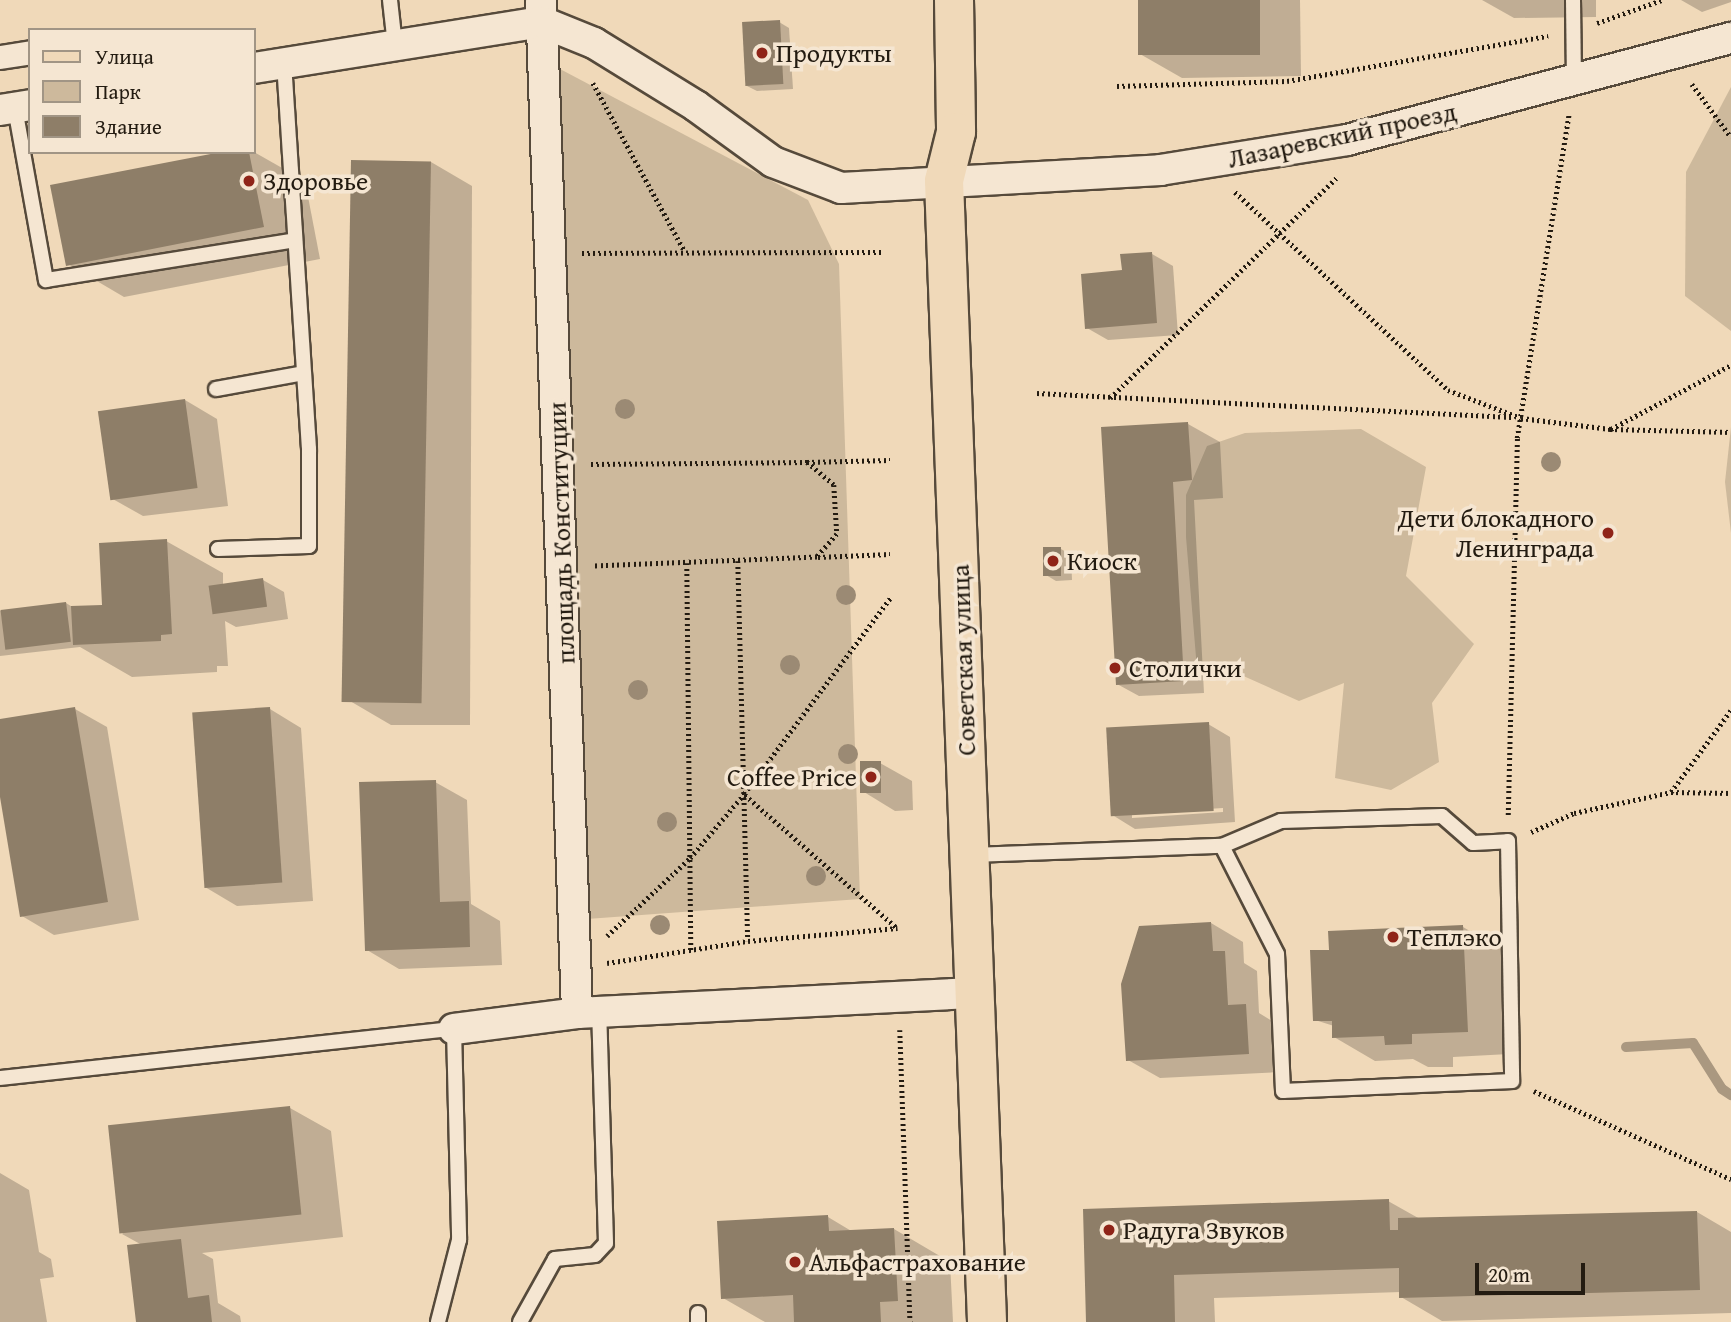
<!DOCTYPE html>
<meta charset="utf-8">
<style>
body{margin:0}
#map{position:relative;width:1731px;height:1322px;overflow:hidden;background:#f0d9b9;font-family:"Gentium Book Plus",serif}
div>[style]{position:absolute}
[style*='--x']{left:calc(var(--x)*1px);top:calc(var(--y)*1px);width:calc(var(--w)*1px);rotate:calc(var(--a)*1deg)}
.green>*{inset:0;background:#cdb99c}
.shadow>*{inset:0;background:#0003}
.stream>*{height:10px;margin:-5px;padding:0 5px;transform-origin:5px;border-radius:5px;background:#aa9880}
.building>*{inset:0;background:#8e7e68;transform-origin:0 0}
.path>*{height:4.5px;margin-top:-2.25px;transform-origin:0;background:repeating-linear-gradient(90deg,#231b11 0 2px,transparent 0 5.5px)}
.roads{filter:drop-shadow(2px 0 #564a3b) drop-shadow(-2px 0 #564a3b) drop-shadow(0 2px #564a3b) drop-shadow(0 -2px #564a3b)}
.service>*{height:14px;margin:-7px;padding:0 7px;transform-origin:7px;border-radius:7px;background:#f5e6d2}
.pedestrian>*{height:23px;margin:-11.5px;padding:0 11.5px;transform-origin:11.5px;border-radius:11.5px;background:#f5e6d2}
.minor>*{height:30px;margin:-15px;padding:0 15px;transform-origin:15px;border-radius:15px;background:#f5e6d2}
.primary>*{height:38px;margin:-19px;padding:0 19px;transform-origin:19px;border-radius:19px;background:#f0d9b9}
.trees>*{width:20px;height:20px;margin:-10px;border-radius:50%;background:#9b8a74}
.dots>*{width:19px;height:19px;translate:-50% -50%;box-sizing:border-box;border:4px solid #f5e6d2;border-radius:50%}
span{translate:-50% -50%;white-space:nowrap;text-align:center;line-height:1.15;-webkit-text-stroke:7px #f5e6d2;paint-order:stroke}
.poi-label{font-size:26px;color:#231b11}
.left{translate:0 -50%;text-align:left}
.right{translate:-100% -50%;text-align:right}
.street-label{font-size:26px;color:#231b11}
.legend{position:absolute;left:28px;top:28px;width:228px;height:126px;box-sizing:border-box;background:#f5e6d2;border:2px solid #a19585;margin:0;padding:9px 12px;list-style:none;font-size:21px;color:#231b11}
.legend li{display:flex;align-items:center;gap:14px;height:35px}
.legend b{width:35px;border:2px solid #a19585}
.scale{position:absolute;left:1475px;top:1263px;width:110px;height:32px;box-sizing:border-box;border:4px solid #231b11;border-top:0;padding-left:9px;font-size:21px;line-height:24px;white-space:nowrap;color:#231b11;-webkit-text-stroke:5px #f5e6d2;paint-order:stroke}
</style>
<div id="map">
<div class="green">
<div style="clip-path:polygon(560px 69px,808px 200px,839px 264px,860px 899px,587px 919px)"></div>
<div style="clip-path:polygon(1731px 87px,1731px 331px,1685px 296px,1686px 172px)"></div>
<div style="clip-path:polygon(1731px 427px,1731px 533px,1725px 482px)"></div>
<div style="clip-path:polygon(1361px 429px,1426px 467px,1406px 576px,1474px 644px,1432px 703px,1439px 762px,1391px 790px,1335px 778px,1344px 683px,1299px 701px,1239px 674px,1198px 681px,1186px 537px,1186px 495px,1207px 446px,1245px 433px)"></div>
</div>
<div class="shadow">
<div style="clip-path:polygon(1140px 0,1300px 0,1301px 76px,1182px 78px,1140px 54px)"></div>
<div style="clip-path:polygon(1482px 0,1596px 0,1596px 17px,1514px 18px)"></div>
<div style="clip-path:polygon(1681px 0,1731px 0,1731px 2px,1702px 12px)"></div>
<div style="clip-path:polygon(779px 22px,789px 28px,793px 89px,757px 91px,747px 86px)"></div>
<div style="clip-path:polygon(230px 152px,254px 152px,305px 181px,320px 259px,124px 297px,68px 264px)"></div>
<div style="clip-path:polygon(431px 162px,472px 186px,470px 725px,391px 725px,350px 701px)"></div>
<div style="clip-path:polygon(1152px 254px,1173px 266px,1178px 335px,1108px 340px,1087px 328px,1123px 272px)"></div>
<div style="clip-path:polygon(185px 400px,217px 419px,228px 506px,143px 516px,111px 498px)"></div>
<div style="clip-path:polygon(1188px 424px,1220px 442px,1223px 498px,1194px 500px,1204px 693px,1139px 696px,1117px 684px)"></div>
<div style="clip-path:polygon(166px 541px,223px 573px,223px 586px,263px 580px,284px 592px,288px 619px,236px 627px,225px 621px,228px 666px,217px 666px,217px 672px,132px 677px,80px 647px,0 656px,0 611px,66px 603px,74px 608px,104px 606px)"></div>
<div style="clip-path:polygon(1061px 549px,1071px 555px,1072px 580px,1056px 581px,1046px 575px)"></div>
<div style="clip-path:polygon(75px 709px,107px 727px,139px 920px,54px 935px,22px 916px,0 787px,0 721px)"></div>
<div style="clip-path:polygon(270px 709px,301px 728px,313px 901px,237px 906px,205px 887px)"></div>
<div style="clip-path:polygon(evenodd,1208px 724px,1230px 737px,1235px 822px,1135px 829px,1114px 816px,1208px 724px,1223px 808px,1223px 812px,1132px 818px,1132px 814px,1223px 808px)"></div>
<div style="clip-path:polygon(880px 763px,912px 781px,913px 810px,895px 811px,864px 792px)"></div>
<div style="clip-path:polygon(435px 782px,467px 800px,471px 904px,500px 921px,502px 965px,399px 969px,367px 950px)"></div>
<div style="clip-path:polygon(1211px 923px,1243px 942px,1244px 963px,1257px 971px,1259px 1013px,1277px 1024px,1280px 1072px,1160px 1078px,1128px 1060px)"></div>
<div style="clip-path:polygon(1463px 927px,1504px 951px,1509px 1054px,1453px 1057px,1453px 1067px,1428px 1067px,1413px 1059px,1375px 1061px,1334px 1037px,1334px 1026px,1315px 1020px,1330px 951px)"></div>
<div style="clip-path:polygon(290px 1108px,331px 1131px,343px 1237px,202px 1253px,213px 1259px,218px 1303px,240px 1316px,241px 1322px,138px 1322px,142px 1245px,122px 1234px)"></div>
<div style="clip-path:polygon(0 1173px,29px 1190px,39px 1252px,51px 1259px,54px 1277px,40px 1279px,47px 1322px,0 1322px)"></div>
<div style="clip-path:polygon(1388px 1201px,1420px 1219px,1697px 1212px,1731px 1232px,1731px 1313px,1442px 1321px,1401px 1297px,1401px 1292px,1214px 1298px,1215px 1322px,1088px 1322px,1085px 1211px)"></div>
<div style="clip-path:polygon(828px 1217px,853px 1232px,894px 1229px,950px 1262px,953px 1322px,765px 1322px,723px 1298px)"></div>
</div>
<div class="stream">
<div style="--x:1626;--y:1047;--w:67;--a:-3.4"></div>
<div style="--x:1693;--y:1043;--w:54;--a:57.8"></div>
<div style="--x:1722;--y:1089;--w:11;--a:34"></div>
</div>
<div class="building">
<div style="left:1138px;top:0;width:122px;height:55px"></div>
<div style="left:780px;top:20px;width:64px;height:38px;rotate:87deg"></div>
<div style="clip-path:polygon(221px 152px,249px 152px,264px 227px,66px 266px,50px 185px)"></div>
<div style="left:351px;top:160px;width:80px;height:542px;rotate:1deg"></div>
<div style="clip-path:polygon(1152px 252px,1157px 323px,1085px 329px,1081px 274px,1122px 270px,1120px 254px)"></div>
<div style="left:185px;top:399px;width:90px;height:88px;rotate:82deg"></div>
<div style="clip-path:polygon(1188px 422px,1192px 480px,1173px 482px,1184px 681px,1116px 685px,1101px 427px)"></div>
<div style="clip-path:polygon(167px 539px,172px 634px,161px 635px,161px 641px,73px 645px,71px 606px,102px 605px,99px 543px)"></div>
<div style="left:1043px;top:547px;width:18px;height:29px"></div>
<div style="left:263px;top:578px;width:29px;height:55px;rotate:82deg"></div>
<div style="left:66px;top:602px;width:40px;height:66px;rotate:83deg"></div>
<div style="clip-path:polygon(75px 707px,108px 902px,20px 917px,0 797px,0 719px)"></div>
<div style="left:270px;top:707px;width:176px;height:78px;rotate:86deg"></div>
<div style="left:1209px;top:722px;width:89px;height:103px;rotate:87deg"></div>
<div style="left:881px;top:761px;width:32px;height:21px;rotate:90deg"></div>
<div style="clip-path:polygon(436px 780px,440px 902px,469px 901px,470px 947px,365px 951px,359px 782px)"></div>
<div style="clip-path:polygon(1211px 922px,1213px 951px,1225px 951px,1228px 1005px,1246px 1004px,1249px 1054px,1126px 1061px,1121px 984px,1139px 926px)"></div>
<div style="clip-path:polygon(1463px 925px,1468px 1032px,1412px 1034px,1412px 1044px,1385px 1045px,1384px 1036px,1332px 1038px,1332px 1021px,1313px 1021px,1310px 950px,1329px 950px,1328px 931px)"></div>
<div style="left:290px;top:1106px;width:109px;height:183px;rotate:84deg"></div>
<div style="clip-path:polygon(1389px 1199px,1390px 1230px,1398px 1230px,1398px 1218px,1697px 1211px,1700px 1290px,1399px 1298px,1399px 1268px,1174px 1275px,1175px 1322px,1086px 1322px,1083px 1209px)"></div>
<div style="clip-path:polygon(828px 1215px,829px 1231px,894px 1228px,898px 1301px,880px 1302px,881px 1322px,794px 1322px,793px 1295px,721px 1299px,717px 1221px)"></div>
<div style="clip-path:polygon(181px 1239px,188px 1298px,209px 1295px,212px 1322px,136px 1322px,127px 1245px)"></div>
</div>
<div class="path">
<div style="--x:1597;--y:23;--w:69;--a:-19.5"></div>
<div style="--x:593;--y:83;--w:192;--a:61.4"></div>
<div style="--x:1692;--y:84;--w:66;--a:53.7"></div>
<div style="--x:1117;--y:86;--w:170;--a:-1.7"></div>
<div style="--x:1287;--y:81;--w:265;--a:-9.8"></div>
<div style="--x:1235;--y:192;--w:291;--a:42.9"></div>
<div style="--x:1448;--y:390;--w:78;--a:21"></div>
<div style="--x:1521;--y:418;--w:90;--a:7"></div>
<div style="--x:1610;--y:429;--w:121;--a:1.4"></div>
<div style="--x:582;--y:253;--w:300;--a:-0.2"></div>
<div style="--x:1037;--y:393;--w:479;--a:2.9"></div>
<div style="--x:1110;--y:398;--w:317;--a:-44.2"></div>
<div style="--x:1611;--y:429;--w:136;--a:-28.1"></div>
<div style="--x:807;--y:462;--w:83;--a:-1.4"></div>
<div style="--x:591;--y:464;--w:216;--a:-0.5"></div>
<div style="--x:807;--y:462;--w:35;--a:40"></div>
<div style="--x:834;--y:485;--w:49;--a:86.5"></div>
<div style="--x:837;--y:534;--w:30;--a:131"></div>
<div style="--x:817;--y:557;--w:223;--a:177.7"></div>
<div style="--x:818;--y:557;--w:72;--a:-2.4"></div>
<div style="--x:738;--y:561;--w:380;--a:88.5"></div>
<div style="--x:687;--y:563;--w:389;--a:89.4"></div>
<div style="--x:1671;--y:792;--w:60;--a:1"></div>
<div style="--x:745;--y:795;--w:202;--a:41.2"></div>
<div style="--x:1508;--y:815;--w:377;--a:-88.6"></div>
<div style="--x:1517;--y:438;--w:328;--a:-80.9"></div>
<div style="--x:1531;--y:832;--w:47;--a:-23.8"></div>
<div style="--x:1574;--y:813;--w:99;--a:-12.2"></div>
<div style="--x:1671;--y:792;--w:102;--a:-53.8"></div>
<div style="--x:607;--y:936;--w:114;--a:-43.2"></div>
<div style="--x:690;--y:858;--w:84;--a:-49.8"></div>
<div style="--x:744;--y:794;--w:246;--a:-53.3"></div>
<div style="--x:607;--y:963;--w:143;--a:-8.9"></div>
<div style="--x:748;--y:941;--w:150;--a:-5"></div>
<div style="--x:900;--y:1030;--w:292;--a:88"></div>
<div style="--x:1534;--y:1091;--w:216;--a:24.1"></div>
</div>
<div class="roads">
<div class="service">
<div style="--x:390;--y:0;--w:45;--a:83.7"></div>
<div style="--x:1573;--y:0;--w:82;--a:89.3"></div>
<div style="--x:15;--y:108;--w:175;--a:79.8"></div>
<div style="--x:46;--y:280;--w:252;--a:-9.1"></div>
<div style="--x:216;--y:389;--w:89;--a:-10.3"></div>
<div style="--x:218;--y:549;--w:91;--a:-1.9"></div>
<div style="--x:309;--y:546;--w:97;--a:-90"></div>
<div style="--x:309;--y:449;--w:387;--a:-93.7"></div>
<div style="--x:972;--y:855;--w:250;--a:-2.1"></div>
<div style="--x:1222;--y:846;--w:64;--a:-23"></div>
<div style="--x:1281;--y:821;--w:161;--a:-1.8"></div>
<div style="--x:1442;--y:816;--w:41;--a:41.1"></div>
<div style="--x:1473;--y:843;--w:35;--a:-3"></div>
<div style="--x:1508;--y:841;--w:240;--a:89"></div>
<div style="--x:1512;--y:1081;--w:229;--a:177.5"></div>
<div style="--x:1283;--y:1091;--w:137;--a:-92.5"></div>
<div style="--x:1277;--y:954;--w:121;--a:-117"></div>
<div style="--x:0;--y:1078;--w:457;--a:-6.2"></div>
<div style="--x:454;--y:1029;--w:211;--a:88.6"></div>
<div style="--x:459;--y:1240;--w:85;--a:104.4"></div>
<div style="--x:698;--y:1313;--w:9;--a:90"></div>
<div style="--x:520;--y:1322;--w:72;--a:-60.9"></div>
<div style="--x:555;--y:1259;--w:40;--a:-5.7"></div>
<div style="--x:595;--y:1255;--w:16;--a:-47"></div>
<div style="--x:606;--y:1243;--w:231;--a:-91.7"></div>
</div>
<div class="pedestrian">
<div style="--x:0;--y:57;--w:30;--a:-9"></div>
</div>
<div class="minor">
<div style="--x:541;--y:0;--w:1014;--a:87.96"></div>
<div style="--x:577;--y:1013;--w:398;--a:-2.9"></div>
<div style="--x:254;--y:68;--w:292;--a:-9.1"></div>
<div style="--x:542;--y:22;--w:56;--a:22"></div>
<div style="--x:594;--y:43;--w:120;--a:31.7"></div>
<div style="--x:696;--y:106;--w:95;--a:36"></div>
<div style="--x:773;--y:162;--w:73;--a:20.9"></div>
<div style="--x:841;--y:188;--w:320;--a:-3.2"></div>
<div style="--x:1160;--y:170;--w:189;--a:-9.1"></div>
<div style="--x:1347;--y:140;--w:397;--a:-14.9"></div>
<div style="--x:0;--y:110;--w:30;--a:-9"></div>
<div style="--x:454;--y:1029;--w:124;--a:-7.4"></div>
</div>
<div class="primary">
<div style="--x:954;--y:0;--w:132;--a:89.1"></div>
<div style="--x:956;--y:132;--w:50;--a:103.8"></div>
<div style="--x:944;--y:181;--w:1142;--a:87.84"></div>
</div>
</div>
<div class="trees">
<div style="left:625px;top:409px"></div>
<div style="left:1551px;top:462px"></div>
<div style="left:846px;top:595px"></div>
<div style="left:790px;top:665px"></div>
<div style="left:638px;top:690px"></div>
<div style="left:848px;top:754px"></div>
<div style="left:667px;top:822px"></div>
<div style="left:816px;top:876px"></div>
<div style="left:660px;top:925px"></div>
</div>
<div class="dots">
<div style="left:762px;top:53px;background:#8f2418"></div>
<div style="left:249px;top:181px;background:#8f2418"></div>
<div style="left:1608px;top:533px;background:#8f2418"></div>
<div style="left:1053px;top:561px;background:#8f2418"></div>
<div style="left:1115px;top:668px;background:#8f2418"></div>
<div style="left:871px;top:777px;background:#8f2418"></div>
<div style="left:1393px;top:937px;background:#8f2418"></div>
<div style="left:1109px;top:1230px;background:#8f2418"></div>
<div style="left:795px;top:1262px;background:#8f2418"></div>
</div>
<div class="poi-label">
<span class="left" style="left:776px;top:53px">Продукты</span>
<span class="left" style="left:263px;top:181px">Здоровье</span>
<span class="right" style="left:1594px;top:533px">Дети блокадного<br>Ленинграда</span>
<span class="left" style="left:1067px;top:561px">Киоск</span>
<span class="left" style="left:1129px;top:668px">Столички</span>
<span class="right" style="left:857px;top:777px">Coffee Price</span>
<span class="left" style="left:1407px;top:937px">Теплэко</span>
<span class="left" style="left:1123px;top:1230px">Радуга Звуков</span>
<span class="left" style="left:809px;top:1262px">Альфастрахование</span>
</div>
<div class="street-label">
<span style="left:1342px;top:135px;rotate:-12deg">Лазаревский проезд</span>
<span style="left:561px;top:533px;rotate:-92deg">площадь Конституции</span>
<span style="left:963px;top:660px;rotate:-92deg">Советская улица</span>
</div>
<ul class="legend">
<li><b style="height:9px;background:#f0d9b9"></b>Улица</li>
<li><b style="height:19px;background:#cdb99c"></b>Парк</li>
<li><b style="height:19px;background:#8e7e68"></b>Здание</li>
</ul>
<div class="scale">20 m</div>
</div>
